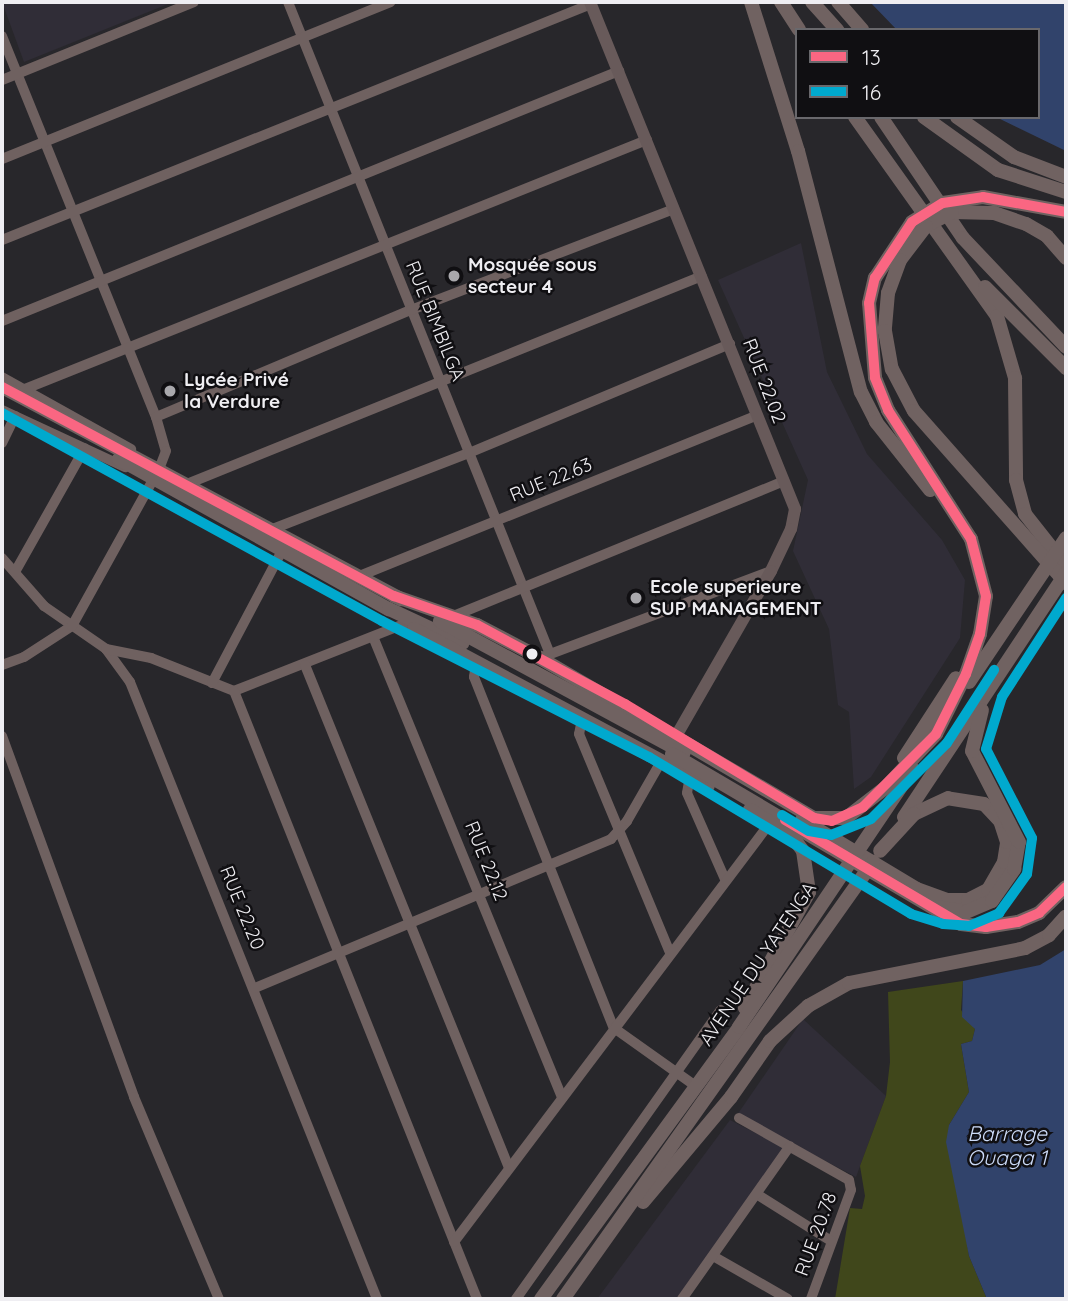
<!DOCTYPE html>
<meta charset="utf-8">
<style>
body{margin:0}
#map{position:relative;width:1068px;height:1301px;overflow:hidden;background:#28272b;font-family:Quicksand,sans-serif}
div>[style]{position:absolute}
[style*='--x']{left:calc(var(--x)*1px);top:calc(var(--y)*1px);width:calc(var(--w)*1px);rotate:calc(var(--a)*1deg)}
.built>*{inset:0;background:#302d37}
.green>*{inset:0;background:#40471b}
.water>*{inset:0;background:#31436b}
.street>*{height:10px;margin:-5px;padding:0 5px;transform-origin:5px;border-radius:5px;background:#6f6160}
.secondary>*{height:12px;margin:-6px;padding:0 6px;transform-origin:6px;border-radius:6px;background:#685a5a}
.primary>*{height:14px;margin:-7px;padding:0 7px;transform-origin:7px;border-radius:7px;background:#706261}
.bus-1>*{height:10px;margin:-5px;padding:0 5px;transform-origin:5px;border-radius:5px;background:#fa6682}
.bus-2>*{height:10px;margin:-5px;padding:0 5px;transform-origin:5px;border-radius:5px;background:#00a9ce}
.dots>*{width:19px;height:19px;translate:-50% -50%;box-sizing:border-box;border:4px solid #100f12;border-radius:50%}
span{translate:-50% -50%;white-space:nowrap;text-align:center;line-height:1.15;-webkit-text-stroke:5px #100f12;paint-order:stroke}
.poi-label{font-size:19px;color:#efeef2;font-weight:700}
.left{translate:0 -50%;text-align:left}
.street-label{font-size:19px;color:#efeef2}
.water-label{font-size:21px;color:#ccdbf8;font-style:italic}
.frame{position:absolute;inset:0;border:4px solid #efeef2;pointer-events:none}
.legend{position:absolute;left:795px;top:28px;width:245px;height:91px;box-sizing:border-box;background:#100f12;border:2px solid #69686c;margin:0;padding:9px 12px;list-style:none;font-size:21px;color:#efeef2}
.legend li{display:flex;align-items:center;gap:14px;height:35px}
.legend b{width:35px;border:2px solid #69686c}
</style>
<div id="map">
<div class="built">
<div style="clip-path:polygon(2px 2px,173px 2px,24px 62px)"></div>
<div style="clip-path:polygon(801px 243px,827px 372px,867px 454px,942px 540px,965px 580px,960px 638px,871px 777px,854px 789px,849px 712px,838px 705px,829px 629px,793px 551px,808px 480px,718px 280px)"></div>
<div style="clip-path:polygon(803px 1019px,886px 1096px,856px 1177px,737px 1115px)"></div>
<div style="clip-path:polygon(730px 1120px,787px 1149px,676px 1299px,597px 1299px)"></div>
</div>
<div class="green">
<div style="clip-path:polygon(963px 981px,961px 1010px,975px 1029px,972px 1041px,961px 1044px,969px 1092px,949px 1125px,969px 1256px,987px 1299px,835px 1299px,850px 1208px,862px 1209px,865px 1196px,860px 1166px,886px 1096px,890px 1062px,888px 992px)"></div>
</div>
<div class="water">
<div style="clip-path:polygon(870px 2px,1066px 2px,1066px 151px,996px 117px,1038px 117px,1038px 30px,897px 30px)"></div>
<div style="clip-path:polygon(1066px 949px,1066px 1299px,987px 1299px,969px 1256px,946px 1142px,949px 1125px,969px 1092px,961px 1044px,972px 1041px,975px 1029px,962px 1017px,963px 981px,1040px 965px)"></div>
</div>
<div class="street">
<div style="--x:288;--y:2;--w:703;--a:68.11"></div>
<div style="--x:2;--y:36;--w:411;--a:68"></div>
<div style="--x:156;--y:417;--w:35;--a:74"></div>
<div style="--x:166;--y:451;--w:19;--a:111"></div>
<div style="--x:159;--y:469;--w:6;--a:-149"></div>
<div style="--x:2;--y:80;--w:207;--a:-22.1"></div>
<div style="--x:2;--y:159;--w:419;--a:-22"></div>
<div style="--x:2;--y:240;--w:635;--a:-21.83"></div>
<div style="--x:2;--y:321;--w:666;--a:-22.06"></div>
<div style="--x:2;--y:377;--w:148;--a:29.2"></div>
<div style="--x:25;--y:389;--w:670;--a:-21.82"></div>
<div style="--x:2;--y:410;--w:136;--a:24.9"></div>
<div style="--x:156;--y:417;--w:277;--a:-22.8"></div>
<div style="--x:411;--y:310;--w:282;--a:-21"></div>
<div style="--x:2;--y:443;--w:30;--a:-64"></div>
<div style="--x:187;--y:484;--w:555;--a:-21.99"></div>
<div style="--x:270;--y:530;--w:213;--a:-21.2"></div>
<div style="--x:469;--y:453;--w:283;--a:-22.7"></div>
<div style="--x:2;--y:558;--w:64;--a:48.8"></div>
<div style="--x:44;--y:606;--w:75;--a:34.7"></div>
<div style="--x:106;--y:649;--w:41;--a:54"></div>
<div style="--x:130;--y:682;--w:665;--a:68.18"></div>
<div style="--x:15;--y:572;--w:142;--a:-60.6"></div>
<div style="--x:357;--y:577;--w:432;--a:-22"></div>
<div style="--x:451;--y:617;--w:360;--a:-22.2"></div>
<div style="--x:374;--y:639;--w:496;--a:67.7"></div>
<div style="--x:106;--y:649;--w:46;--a:11.3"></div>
<div style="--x:151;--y:658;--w:89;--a:21.7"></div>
<div style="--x:234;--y:691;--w:183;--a:-21.5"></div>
<div style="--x:545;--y:656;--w:241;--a:-20.6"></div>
<div style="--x:476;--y:664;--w:13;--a:99"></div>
<div style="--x:474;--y:677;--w:378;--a:68.3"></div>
<div style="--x:614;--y:1028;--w:102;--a:35.4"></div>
<div style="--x:2;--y:665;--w:23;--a:-20"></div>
<div style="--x:24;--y:657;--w:57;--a:-32.9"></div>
<div style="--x:72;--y:626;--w:169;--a:-61"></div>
<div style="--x:154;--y:478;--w:5;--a:-158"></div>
<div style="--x:305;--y:665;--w:543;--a:67.92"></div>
<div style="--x:212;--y:683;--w:152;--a:-62.1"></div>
<div style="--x:234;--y:691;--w:655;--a:68.21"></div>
<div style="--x:582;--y:719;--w:15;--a:101"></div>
<div style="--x:579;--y:734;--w:237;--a:67.4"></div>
<div style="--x:2;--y:736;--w:384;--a:69.9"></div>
<div style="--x:134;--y:1097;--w:219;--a:67.2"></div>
<div style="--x:690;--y:776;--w:17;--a:100"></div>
<div style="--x:687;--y:793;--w:94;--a:66.2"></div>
<div style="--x:255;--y:988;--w:386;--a:-22.7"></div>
<div style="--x:611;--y:839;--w:24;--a:-48"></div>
<div style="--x:627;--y:821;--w:70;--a:-60.2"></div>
<div style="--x:739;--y:1118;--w:126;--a:29.4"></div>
<div style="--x:849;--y:1180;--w:10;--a:79"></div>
<div style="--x:851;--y:1190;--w:116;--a:110.2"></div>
<div style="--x:758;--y:1195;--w:86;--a:32.2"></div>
<div style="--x:454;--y:1242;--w:525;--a:-52.98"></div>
<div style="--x:713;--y:1256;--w:86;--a:29.8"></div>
<div style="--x:516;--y:1299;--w:354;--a:-54.7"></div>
<div style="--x:682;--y:1299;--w:187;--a:-54.8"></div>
</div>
<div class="secondary">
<div style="--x:590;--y:2;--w:547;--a:67.98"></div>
<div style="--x:795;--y:509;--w:20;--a:101"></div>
<div style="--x:791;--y:529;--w:47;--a:115.5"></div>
<div style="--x:771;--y:571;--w:201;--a:119.9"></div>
</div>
<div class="primary">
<div style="--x:751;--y:2;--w:156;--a:72.5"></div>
<div style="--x:798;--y:151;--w:249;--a:75.4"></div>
<div style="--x:861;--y:392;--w:34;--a:63"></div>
<div style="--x:876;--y:422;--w:87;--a:51.5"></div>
<div style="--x:781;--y:2;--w:33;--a:57"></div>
<div style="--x:812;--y:2;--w:38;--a:48"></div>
<div style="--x:838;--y:2;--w:37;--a:49"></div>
<div style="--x:855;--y:117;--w:244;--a:54.5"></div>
<div style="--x:997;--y:316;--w:65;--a:73.8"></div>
<div style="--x:1015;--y:378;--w:102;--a:89.4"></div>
<div style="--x:1016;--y:480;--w:35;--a:75"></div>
<div style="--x:1025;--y:514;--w:66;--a:51.7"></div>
<div style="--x:881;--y:117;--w:146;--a:55.9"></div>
<div style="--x:963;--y:238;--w:150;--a:46.6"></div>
<div style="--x:924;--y:117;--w:91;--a:35.6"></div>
<div style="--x:998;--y:170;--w:71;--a:17.9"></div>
<div style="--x:957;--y:117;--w:70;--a:35.1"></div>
<div style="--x:1014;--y:157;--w:56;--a:21"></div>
<div style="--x:1066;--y:258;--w:29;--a:-131"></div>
<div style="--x:1047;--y:236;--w:24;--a:-150"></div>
<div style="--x:1026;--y:224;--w:34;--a:-161"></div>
<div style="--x:994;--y:213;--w:42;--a:-178.6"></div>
<div style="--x:952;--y:212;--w:30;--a:152"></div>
<div style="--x:926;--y:226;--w:43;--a:127.4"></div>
<div style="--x:900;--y:260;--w:35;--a:110"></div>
<div style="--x:888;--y:293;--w:38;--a:95"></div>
<div style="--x:885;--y:331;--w:39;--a:80"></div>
<div style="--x:892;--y:369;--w:47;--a:62.4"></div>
<div style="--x:914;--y:411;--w:230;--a:48.5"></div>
<div style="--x:985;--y:287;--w:115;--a:45"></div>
<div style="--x:2;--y:387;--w:452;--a:28"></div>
<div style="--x:119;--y:459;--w:309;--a:29.1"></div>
<div style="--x:389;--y:609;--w:81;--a:25"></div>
<div style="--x:394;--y:596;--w:88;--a:19.3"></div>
<div style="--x:477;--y:625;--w:71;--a:27.6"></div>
<div style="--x:540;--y:658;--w:317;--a:30.3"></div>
<div style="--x:814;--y:818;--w:32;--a:0"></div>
<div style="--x:846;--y:818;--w:49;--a:-37.6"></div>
<div style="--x:885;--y:788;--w:74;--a:-46.6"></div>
<div style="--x:936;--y:734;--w:67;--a:-63.4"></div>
<div style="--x:966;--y:674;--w:42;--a:-70.7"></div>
<div style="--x:980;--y:634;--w:38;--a:-81"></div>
<div style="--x:986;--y:596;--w:59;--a:-104.7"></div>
<div style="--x:971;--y:539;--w:153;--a:-122.8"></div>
<div style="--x:888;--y:410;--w:35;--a:-112"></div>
<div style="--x:875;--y:377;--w:74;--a:-94.6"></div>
<div style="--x:869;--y:303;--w:26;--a:-77"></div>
<div style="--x:875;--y:278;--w:67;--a:-56.5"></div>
<div style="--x:912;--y:222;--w:36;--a:-32"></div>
<div style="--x:943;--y:203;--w:40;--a:-8.5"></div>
<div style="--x:983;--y:197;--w:84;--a:10.2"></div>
<div style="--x:440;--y:621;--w:277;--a:28.4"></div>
<div style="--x:414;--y:629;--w:333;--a:28.1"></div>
<div style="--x:969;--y:682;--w:174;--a:-56"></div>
<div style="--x:672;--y:754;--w:335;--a:30.5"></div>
<div style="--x:961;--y:924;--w:25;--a:7"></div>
<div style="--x:986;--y:927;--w:32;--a:-9"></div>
<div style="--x:1018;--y:922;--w:23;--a:-23"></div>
<div style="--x:1039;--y:913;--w:37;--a:-44"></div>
<div style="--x:904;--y:758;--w:95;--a:-57"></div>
<div style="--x:904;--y:817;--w:293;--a:-56.4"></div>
<div style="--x:802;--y:820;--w:134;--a:31"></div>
<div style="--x:917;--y:889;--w:33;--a:20"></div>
<div style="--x:948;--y:900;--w:20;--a:0"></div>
<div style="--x:968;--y:900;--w:22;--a:-27"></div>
<div style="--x:988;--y:890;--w:32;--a:-60"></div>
<div style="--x:1004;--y:862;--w:20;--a:-81"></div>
<div style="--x:1007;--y:842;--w:22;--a:-108"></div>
<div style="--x:1000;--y:821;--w:23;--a:-133"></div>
<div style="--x:984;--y:804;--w:36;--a:-171"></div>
<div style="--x:948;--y:798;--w:38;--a:155"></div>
<div style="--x:914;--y:814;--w:50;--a:132.6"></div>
<div style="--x:936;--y:907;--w:30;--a:9"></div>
<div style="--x:966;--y:912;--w:28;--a:-23"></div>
<div style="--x:992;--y:901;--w:39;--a:-55"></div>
<div style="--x:1014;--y:869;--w:27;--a:-80"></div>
<div style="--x:1019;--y:842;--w:102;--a:-117.3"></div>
<div style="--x:972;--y:751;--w:42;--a:-76.3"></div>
<div style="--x:745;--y:1008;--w:132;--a:-61.1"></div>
<div style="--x:809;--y:892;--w:41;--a:-98.3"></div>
<div style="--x:803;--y:851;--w:17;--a:-126"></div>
<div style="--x:793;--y:837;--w:51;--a:-147.9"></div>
<div style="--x:643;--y:1202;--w:137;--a:-50"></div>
<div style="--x:731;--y:1097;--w:68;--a:-55.1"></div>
<div style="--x:770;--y:1041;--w:52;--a:-42.6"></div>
<div style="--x:808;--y:1006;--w:47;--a:-29.3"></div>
<div style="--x:849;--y:983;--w:179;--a:-11.2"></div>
<div style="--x:1025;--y:948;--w:27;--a:-28"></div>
<div style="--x:1049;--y:935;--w:25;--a:-48"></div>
<div style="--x:541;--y:1299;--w:336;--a:-53.9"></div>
<div style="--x:739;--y:1027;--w:311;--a:-56"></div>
<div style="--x:563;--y:1299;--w:536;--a:-54.65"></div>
</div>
<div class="bus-1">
<div style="--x:2;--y:387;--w:444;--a:28.1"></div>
<div style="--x:394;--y:596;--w:88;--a:19.3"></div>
<div style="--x:477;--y:625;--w:168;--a:28.1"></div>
<div style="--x:625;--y:704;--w:221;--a:31.1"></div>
<div style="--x:814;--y:818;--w:18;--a:9"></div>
<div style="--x:832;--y:821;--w:34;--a:-24"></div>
<div style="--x:863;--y:807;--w:103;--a:-45"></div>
<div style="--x:936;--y:734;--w:67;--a:-63.4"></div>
<div style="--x:966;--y:674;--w:42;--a:-70.7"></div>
<div style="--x:980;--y:634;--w:38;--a:-81"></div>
<div style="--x:986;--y:596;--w:59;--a:-104.7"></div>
<div style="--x:971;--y:539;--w:153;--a:-122.8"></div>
<div style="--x:888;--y:410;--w:35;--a:-112"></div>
<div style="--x:875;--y:377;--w:74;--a:-94.6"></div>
<div style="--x:869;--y:303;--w:26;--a:-77"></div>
<div style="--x:875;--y:278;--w:67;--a:-56.5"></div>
<div style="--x:912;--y:222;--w:36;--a:-32"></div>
<div style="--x:943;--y:203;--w:40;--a:-8.5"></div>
<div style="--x:983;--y:197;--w:84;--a:10.2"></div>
<div style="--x:785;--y:820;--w:204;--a:30.6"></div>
<div style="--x:961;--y:924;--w:25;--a:7"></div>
<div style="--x:986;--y:927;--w:32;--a:-9"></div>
<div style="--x:1018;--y:922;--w:23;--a:-23"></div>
<div style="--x:1039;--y:913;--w:37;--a:-44"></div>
</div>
<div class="bus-2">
<div style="--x:2;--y:413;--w:433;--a:28.7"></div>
<div style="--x:382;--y:621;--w:300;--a:27"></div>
<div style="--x:649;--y:757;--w:305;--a:30.9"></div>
<div style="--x:911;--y:914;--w:34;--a:17"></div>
<div style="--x:943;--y:924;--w:26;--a:4"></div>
<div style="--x:969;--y:926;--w:33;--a:-23"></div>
<div style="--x:999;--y:913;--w:48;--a:-54.3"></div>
<div style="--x:1027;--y:874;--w:36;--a:-82"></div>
<div style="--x:1032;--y:838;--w:100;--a:-117.3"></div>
<div style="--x:986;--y:749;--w:54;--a:-72.9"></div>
<div style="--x:1002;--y:697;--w:118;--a:-57.1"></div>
<div style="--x:782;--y:815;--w:31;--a:31"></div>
<div style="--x:809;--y:831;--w:22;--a:10"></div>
<div style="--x:831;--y:835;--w:43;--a:-21.8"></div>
<div style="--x:871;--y:819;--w:107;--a:-45"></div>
<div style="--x:947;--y:743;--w:87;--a:-57.2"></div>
</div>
<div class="dots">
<div style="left:454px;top:276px;background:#a9a8ac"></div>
<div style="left:170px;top:391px;background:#a9a8ac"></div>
<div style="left:636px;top:598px;background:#a9a8ac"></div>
<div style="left:532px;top:654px;background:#efeef2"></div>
</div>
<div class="poi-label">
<span class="left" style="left:468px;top:276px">Mosquée sous<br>secteur 4</span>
<span class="left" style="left:184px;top:391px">Lycée Privé<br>la Verdure</span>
<span class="left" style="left:650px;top:598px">Ecole superieure<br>SUP MANAGEMENT</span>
</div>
<div class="street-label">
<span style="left:435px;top:321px;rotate:68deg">RUE BIMBILGA</span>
<span style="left:764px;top:381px;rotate:69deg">RUE 22.02</span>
<span style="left:551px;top:480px;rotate:-22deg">RUE 22.63</span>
<span style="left:486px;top:861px;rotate:68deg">RUE 22.12</span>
<span style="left:242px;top:908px;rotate:68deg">RUE 22.20</span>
<span style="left:758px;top:964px;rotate:-56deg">AVENUE DU YATENGA</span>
<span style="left:816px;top:1234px;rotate:-70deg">RUE 20.78</span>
</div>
<div class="water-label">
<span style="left:1007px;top:1145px">Barrage<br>Ouaga 1</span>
</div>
<div class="frame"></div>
<ul class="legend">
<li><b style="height:9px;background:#fa6682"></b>13</li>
<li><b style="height:9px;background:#00a9ce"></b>16</li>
</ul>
</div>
